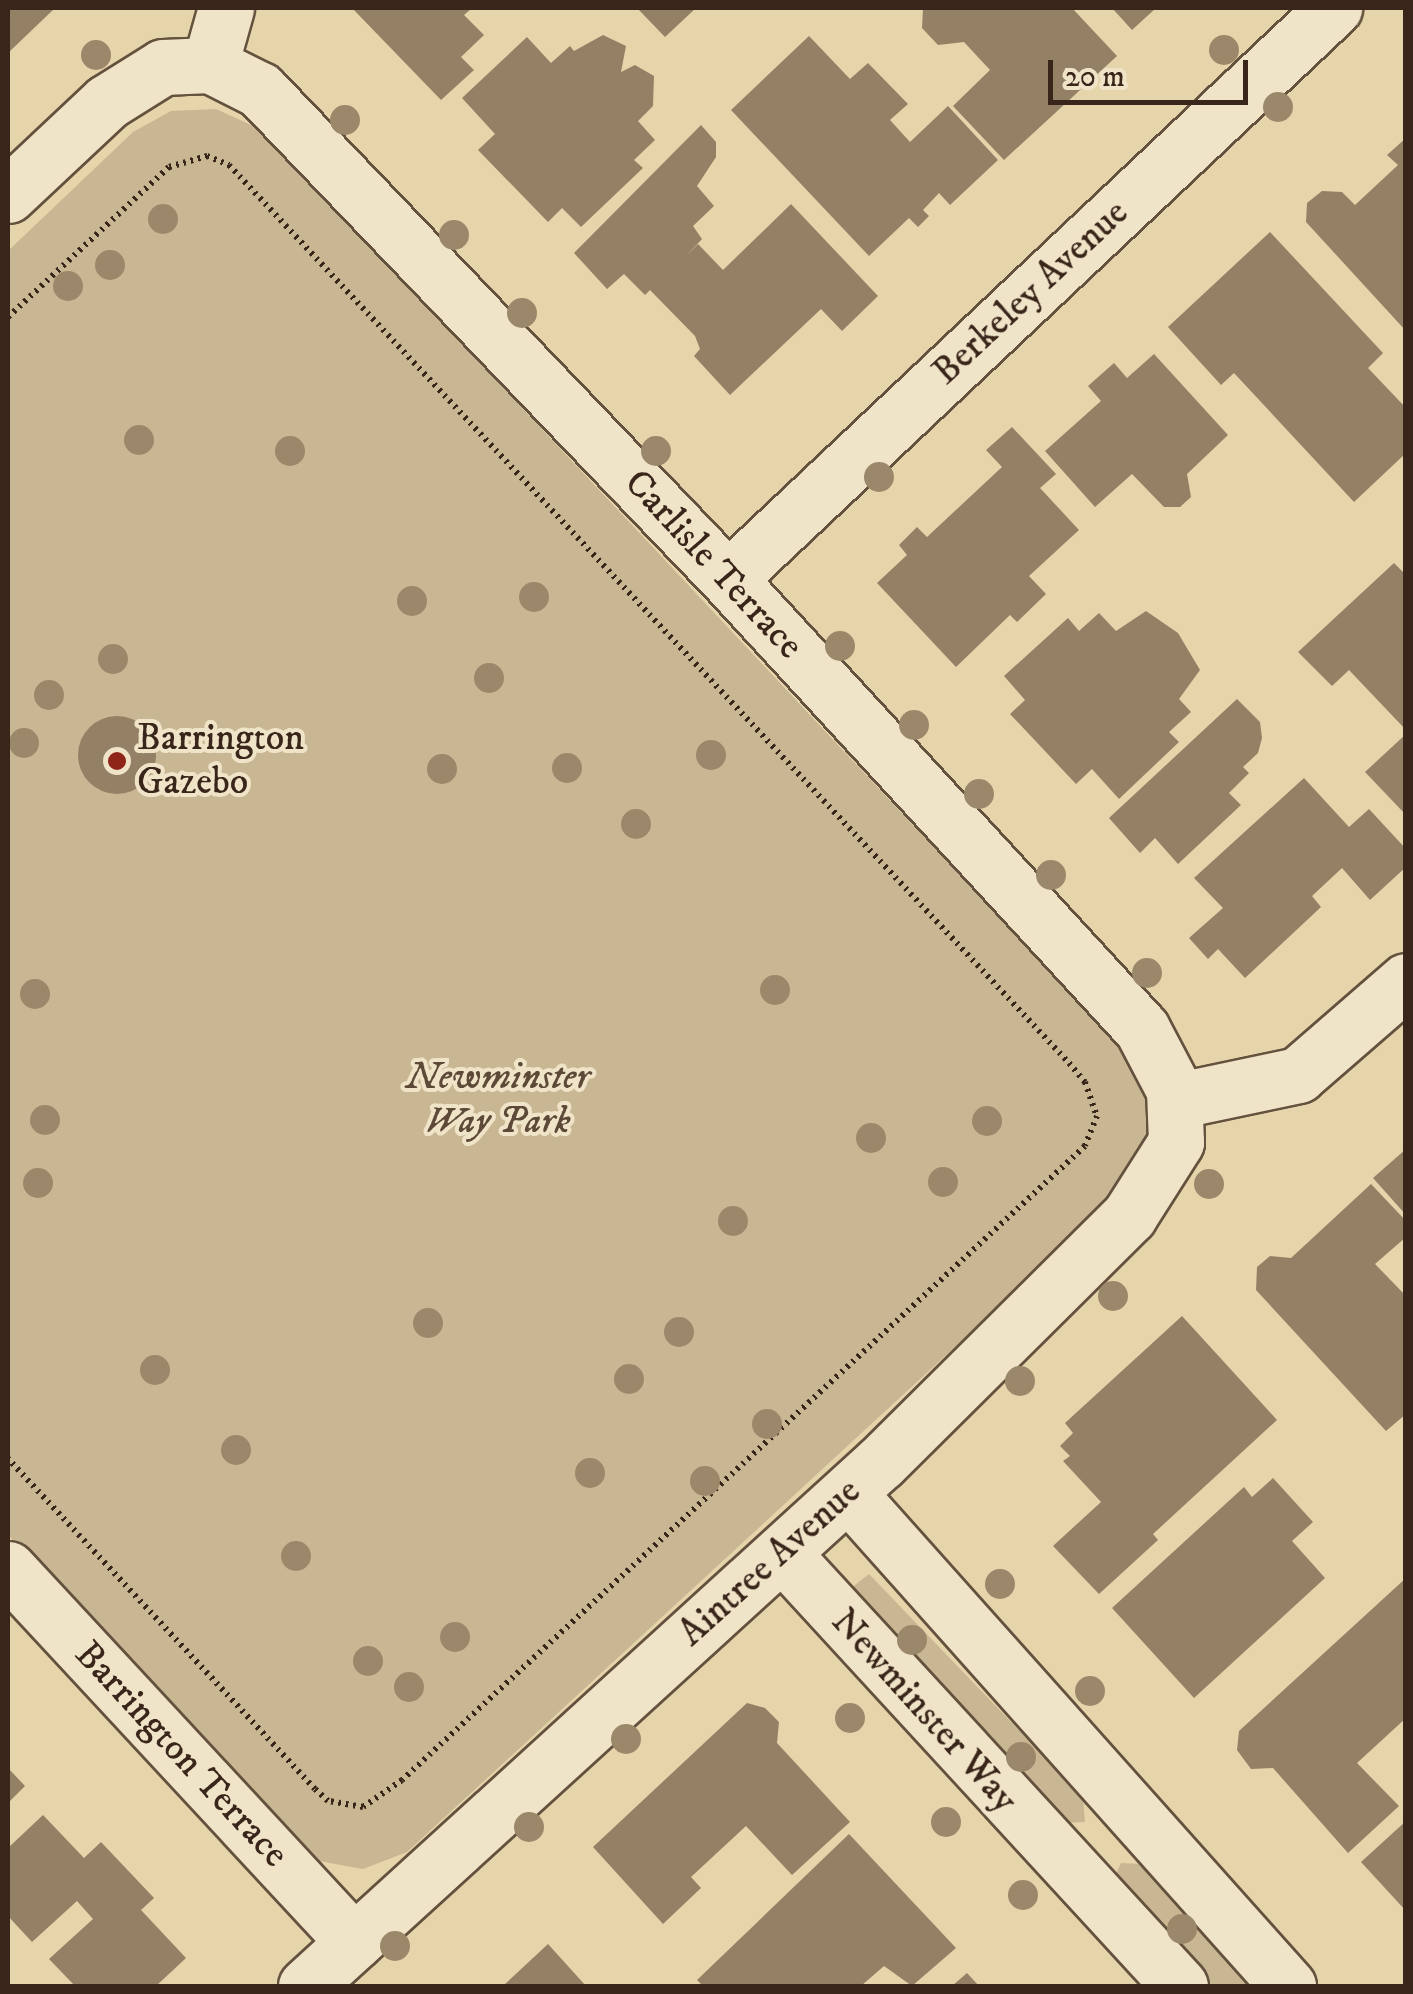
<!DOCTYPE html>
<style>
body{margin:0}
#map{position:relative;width:1413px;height:1994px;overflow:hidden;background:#e6d4ab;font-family:"IM FELL DW Pica",serif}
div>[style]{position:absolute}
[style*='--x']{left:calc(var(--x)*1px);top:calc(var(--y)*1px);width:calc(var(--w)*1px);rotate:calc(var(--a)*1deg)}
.green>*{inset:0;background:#c9b692}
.building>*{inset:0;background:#938065}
.round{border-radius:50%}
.path>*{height:6px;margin-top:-3px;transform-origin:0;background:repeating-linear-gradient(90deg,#392519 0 2.5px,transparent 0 7.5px)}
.roads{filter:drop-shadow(2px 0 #64513e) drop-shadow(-2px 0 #64513e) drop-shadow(0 2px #64513e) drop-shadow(0 -2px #64513e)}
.minor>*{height:55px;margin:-27.5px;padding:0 27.5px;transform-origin:27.5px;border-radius:27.5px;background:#efe3c8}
.trees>*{width:30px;height:30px;margin:-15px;border-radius:50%;background:#9b886b}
.dots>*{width:28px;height:28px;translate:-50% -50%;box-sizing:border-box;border:5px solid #efe3c8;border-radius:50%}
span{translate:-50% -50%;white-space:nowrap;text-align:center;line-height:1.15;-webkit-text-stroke:8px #efe3c8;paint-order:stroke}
.street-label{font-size:38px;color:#392519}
.poi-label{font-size:38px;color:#392519}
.left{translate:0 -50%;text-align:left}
.park-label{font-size:38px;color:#5d4937;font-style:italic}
.frame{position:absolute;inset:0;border:10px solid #392519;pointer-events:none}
.scale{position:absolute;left:1048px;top:60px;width:200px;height:45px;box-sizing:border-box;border:5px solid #392519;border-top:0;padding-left:12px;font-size:30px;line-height:35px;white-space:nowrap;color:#392519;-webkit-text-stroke:8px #efe3c8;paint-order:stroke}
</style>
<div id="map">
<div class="green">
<div style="clip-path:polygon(216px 109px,262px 130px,1133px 1060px,1149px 1083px,1156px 1129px,1097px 1216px,407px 1852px,363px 1869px,319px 1861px,289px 1837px,8px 1535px,8px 251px,133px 132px,171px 111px)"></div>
<div style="clip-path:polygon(869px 1574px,1083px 1797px,1085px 1822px,1059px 1823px,850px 1589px)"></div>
<div style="clip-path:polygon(1121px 1863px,1141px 1864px,1256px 1986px,1207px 1986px,1120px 1893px,1113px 1881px)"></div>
</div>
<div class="building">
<div style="clip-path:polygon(8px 8px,55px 8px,8px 53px)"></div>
<div style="clip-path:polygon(352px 8px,472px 8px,464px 15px,484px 35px,461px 57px,474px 70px,441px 100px)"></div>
<div style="clip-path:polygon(637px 8px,696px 8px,665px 37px)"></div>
<div style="clip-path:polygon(923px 8px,1072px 8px,1117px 56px,1004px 160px,953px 106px,990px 70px,964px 42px,938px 45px,922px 28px)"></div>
<div style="clip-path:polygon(1112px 8px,1156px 8px,1132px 30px)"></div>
<div style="clip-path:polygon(603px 35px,626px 46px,621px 72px,635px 65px,654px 76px,653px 106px,638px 121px,655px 140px,634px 160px,643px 168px,581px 227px,562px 208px,548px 222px,478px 150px,495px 134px,462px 98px,527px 37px,551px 63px,570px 46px,574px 51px)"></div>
<div style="clip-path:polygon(809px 36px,850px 79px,868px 63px,908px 104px,890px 120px,910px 142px,948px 106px,998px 160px,950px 205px,939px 193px,923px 210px,929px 216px,918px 227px,909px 218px,869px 256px,731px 110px)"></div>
<div style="clip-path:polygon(701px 125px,716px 142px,716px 157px,697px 186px,714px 206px,693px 226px,702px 239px,687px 255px,698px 244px,723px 270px,791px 204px,878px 296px,842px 331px,821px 309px,730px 395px,694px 356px,700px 349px,695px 336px,650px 290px,645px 295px,624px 274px,607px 289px,574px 253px)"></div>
<div style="clip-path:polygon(1406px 138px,1406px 331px,1306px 222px,1307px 203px,1322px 191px,1342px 192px,1355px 205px,1398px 165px,1387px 155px)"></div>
<div style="clip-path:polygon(1270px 232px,1383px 353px,1368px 368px,1406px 408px,1406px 453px,1354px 502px,1234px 373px,1221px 385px,1168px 327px)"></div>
<div style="clip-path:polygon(1154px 354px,1228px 435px,1187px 474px,1191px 497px,1180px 507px,1164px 507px,1132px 474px,1095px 507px,1045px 451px,1101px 401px,1088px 386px,1114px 363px,1127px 378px)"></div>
<div style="clip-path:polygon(1012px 427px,1056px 474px,1040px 488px,1079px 530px,1029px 576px,1046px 594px,1017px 622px,1010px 615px,956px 667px,877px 583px,907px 555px,899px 545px,917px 527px,927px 537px,1002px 467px,986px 450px)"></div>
<div style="clip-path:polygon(1394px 563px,1406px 575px,1406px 730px,1349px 670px,1332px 686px,1298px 652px)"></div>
<div style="clip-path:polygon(1146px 611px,1178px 633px,1200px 670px,1179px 699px,1191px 712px,1169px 732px,1179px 742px,1119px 799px,1092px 769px,1076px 784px,1010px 714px,1025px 700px,1004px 676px,1068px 618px,1079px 631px,1099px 613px,1116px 631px)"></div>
<div style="clip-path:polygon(1237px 699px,1260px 722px,1262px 738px,1258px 753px,1243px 767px,1249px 773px,1229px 793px,1241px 805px,1178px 864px,1155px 838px,1140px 853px,1109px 818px)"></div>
<div class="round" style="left:78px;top:716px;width:78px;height:78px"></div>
<div style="clip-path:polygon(1406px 734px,1406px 815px,1365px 772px)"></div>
<div style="clip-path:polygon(1304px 778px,1349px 827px,1369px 809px,1406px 849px,1406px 867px,1370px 900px,1342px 868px,1312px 896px,1321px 907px,1245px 978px,1218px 949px,1208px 959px,1189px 938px,1223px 908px,1194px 878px)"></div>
<div style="clip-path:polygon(1406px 1149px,1406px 1215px,1373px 1178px)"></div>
<div style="clip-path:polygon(1371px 1184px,1406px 1221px,1406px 1237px,1375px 1264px,1406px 1296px,1406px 1414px,1386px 1431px,1256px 1290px,1257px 1267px,1270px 1256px,1291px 1258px)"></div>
<div style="clip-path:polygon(1182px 1316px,1277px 1420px,1153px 1534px,1158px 1540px,1099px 1594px,1053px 1546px,1101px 1502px,1063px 1461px,1070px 1456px,1060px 1446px,1073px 1433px,1065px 1423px)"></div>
<div style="clip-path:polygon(1273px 1478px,1313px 1522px,1292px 1541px,1325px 1578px,1194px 1698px,1112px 1608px,1244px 1487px,1252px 1497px)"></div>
<div style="clip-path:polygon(1406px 1578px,1406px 1718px,1357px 1763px,1399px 1806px,1348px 1853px,1273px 1768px,1251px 1769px,1237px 1750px,1239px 1731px)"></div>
<div style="clip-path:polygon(747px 1703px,765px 1708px,779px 1722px,777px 1743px,850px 1822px,792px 1875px,746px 1826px,691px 1877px,701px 1888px,663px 1924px,593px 1847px)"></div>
<div style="clip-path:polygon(8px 1768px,25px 1786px,8px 1803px)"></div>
<div style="clip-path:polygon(43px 1815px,84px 1858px,101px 1842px,154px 1898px,141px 1910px,186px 1958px,156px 1986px,75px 1986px,49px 1959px,93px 1919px,77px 1901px,32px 1942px,8px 1916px,8px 1848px)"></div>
<div style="clip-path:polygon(1406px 1821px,1406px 1911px,1361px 1862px)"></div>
<div style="clip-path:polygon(849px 1834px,956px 1948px,912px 1986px,884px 1966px,861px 1986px,703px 1986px,697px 1980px)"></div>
<div style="clip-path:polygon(548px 1944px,586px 1986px,503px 1986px)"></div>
<div style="clip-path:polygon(967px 1973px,979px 1986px,952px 1986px)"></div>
</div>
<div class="path">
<div style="--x:8;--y:317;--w:220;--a:-43"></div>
<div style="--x:169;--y:167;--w:40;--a:-16"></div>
<div style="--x:207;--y:156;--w:24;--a:22"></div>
<div style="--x:229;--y:165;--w:1230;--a:46.91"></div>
<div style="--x:1069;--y:1063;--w:25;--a:50"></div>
<div style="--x:1085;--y:1082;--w:36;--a:71"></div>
<div style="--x:1097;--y:1116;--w:32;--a:112"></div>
<div style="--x:1085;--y:1146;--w:932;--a:137.13"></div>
<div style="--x:402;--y:1780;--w:47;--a:145.3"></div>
<div style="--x:363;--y:1807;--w:36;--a:-170"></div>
<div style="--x:328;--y:1801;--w:18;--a:-137"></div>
<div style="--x:315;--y:1789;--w:451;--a:-132.9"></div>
</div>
<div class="roads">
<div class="minor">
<div style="--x:210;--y:65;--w:59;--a:-74.3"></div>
<div style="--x:8;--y:195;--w:136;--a:-43.2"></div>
<div style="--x:107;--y:102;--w:66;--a:-32"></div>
<div style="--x:163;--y:67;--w:47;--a:-2.4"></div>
<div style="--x:210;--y:65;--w:56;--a:26.6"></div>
<div style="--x:260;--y:90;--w:677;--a:46.26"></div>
<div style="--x:728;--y:579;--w:611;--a:47.39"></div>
<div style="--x:1142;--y:1029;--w:69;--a:62.3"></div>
<div style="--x:1174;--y:1090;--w:52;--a:87.8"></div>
<div style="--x:1176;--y:1142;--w:88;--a:122.4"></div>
<div style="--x:1129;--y:1216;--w:349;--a:135.2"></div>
<div style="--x:881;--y:1462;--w:778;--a:137.66"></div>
<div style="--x:728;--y:579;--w:833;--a:-43.3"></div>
<div style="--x:1175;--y:1101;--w:126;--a:-11.9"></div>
<div style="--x:1298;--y:1075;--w:143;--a:-41"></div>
<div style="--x:848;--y:1493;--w:661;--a:48.25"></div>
<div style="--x:782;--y:1553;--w:588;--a:47.41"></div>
<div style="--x:8;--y:1569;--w:509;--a:47.15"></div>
</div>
</div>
<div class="trees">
<div style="left:1224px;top:50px"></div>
<div style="left:96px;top:55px"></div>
<div style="left:1278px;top:107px"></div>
<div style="left:345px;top:120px"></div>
<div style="left:163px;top:219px"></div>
<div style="left:454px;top:235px"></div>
<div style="left:110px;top:265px"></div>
<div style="left:68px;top:286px"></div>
<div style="left:522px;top:313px"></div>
<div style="left:139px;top:440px"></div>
<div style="left:290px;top:451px"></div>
<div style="left:656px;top:451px"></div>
<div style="left:879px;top:477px"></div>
<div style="left:534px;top:597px"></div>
<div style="left:412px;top:601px"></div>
<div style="left:840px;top:646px"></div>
<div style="left:113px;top:659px"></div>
<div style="left:489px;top:678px"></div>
<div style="left:49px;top:695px"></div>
<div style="left:914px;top:725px"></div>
<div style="left:24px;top:743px"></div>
<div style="left:711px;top:755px"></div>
<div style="left:567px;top:768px"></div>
<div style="left:442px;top:769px"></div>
<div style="left:979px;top:794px"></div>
<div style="left:636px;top:824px"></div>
<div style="left:1051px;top:875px"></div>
<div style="left:1147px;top:973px"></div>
<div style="left:775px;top:990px"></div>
<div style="left:35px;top:994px"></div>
<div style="left:45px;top:1120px"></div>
<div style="left:987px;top:1121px"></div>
<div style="left:871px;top:1138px"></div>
<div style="left:943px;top:1182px"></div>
<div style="left:38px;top:1183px"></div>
<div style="left:1209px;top:1184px"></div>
<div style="left:733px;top:1221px"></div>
<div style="left:1113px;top:1296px"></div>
<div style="left:428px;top:1323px"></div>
<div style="left:679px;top:1332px"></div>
<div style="left:155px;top:1370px"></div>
<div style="left:629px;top:1379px"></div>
<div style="left:1020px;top:1381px"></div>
<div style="left:767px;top:1424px"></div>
<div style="left:236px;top:1450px"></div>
<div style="left:590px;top:1473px"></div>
<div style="left:705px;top:1481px"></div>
<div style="left:296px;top:1556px"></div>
<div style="left:1000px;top:1584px"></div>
<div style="left:455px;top:1637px"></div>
<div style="left:912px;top:1640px"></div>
<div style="left:368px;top:1661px"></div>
<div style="left:409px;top:1687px"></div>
<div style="left:1090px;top:1691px"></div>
<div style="left:850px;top:1718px"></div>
<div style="left:626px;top:1739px"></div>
<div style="left:1021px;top:1757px"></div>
<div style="left:946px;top:1822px"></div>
<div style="left:529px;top:1827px"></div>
<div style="left:1023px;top:1895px"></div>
<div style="left:1182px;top:1929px"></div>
<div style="left:395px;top:1946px"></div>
</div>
<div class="dots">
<div style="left:117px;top:761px;background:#8f2418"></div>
</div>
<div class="street-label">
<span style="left:1031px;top:293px;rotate:-43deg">Berkeley Avenue</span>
<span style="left:713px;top:565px;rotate:47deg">Carlisle Terrace</span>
<span style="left:770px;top:1563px;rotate:-42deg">Aintree Avenue</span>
<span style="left:924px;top:1711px;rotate:48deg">Newminster Way</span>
<span style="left:181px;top:1755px;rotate:47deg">Barrington Terrace</span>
</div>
<div class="poi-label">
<span class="left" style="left:137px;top:761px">Barrington<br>Gazebo</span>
</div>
<div class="park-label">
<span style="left:498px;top:1100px">Newminster<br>Way Park</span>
</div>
<div class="frame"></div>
<div class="scale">20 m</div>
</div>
